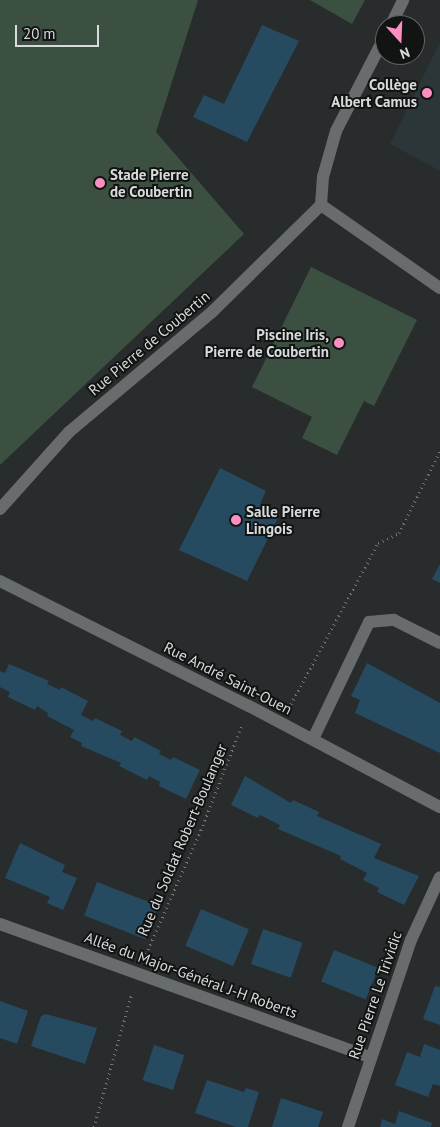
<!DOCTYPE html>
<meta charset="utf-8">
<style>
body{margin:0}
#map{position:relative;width:440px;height:1127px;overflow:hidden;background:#282c2c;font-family:"PT Sans",sans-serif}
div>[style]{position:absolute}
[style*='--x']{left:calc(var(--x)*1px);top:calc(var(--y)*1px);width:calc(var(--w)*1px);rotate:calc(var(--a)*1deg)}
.built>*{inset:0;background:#2b3638}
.green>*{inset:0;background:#3c5041}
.building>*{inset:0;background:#264b61;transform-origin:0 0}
.path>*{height:3px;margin-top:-1.5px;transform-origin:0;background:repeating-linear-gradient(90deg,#737677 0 1px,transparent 0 5px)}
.minor>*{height:12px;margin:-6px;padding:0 6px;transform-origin:6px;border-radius:6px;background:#686c6d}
.dots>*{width:14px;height:14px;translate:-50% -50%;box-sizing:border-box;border:2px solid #121414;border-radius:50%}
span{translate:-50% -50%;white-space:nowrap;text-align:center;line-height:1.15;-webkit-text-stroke:4px #121414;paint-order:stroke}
.poi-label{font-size:15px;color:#d8dadb;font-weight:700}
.right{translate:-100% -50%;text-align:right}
.left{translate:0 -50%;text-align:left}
.street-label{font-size:15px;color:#d8dadb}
.north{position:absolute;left:375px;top:15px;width:50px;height:50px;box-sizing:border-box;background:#121414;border:1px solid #616364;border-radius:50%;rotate:160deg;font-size:14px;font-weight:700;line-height:20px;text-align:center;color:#d8dadb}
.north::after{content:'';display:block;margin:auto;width:18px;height:22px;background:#fc8fc1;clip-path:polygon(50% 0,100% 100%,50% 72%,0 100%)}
.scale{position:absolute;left:15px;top:25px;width:84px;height:22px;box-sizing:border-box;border:2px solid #d8dadb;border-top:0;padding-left:6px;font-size:15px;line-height:18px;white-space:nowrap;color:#d8dadb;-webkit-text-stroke:4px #121414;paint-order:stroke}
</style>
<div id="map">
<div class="built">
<div style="clip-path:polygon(440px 42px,440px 171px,390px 144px)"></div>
</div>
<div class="green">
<div style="clip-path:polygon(0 0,198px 0,156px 132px,244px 234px,0 465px)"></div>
<div style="clip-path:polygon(310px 0,365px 0,352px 24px)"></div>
<div style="clip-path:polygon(311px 267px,417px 320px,374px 406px,364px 401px,337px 455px,302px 438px,312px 417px,252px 387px)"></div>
</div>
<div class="building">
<div style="clip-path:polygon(262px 25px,299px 41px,247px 142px,193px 117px,204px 95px,224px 104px)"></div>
<div style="clip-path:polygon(220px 468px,266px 491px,260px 504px,280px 514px,247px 581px,179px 550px)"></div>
<div style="clip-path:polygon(440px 564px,440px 583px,432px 579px)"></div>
<div style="clip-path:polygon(367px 663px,440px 703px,440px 753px,355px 713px,360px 700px,351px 696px)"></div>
<div style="clip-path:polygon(9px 664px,49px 681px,47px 684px,60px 690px,61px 687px,88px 701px,81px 715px,93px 721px,95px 718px,122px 731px,120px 735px,132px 741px,134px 737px,161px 751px,159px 754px,171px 760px,173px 757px,200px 770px,186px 799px,159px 786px,160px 782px,149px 776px,147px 780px,119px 766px,121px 763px,81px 746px,82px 743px,70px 737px,74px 730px,47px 716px,48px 713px,37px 706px,35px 710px,8px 697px,10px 692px,0 687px,0 671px,5px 673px)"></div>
<div style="clip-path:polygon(245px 776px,291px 803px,293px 800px,319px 812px,317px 816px,381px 844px,374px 858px,419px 876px,404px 905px,377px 892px,379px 888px,363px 880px,367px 873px,340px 859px,341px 856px,278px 829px,280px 825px,260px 815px,258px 818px,231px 805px)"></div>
<div style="clip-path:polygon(20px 843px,65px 865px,62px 872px,77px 878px,63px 910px,47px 903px,50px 897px,5px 878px)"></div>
<div style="left:97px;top:882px;width:66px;height:36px;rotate:21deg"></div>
<div style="left:201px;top:909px;width:52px;height:40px;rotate:23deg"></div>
<div style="left:263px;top:929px;width:42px;height:37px;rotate:19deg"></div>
<div style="left:334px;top:950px;width:48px;height:34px;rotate:22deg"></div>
<div style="clip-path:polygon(435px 986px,440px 987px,440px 1025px,423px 1019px)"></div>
<div style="clip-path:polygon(0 1001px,28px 1011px,17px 1044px,0 1038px)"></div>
<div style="clip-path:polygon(46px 1014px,97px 1028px,85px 1064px,31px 1046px,41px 1016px)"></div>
<div style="clip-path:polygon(424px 1044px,440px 1050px,440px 1086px,433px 1084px,428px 1097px,395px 1085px,407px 1052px,420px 1057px)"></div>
<div style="left:154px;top:1045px;width:32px;height:37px;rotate:18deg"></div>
<div style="clip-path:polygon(207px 1080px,244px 1092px,246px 1088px,259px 1092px,248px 1127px,236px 1127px,195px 1113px)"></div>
<div style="clip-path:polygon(281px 1098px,323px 1112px,318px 1127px,272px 1127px)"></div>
<div style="clip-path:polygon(399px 1111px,432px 1123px,431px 1127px,380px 1127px,382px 1119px,395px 1124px)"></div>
</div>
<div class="path">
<div style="--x:291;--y:704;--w:183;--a:-61.6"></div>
<div style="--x:378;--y:543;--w:23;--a:-25"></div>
<div style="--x:399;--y:533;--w:92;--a:-63.4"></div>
<div style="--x:146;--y:954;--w:136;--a:-66.1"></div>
<div style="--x:201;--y:830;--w:113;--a:-68.7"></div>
<div style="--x:94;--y:1127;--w:139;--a:-74.2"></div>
</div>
<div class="minor">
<div style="--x:391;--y:25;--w:28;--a:-64"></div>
<div style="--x:321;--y:205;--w:145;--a:34.9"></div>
<div style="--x:0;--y:509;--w:103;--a:-48.1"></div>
<div style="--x:69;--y:432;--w:188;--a:-40"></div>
<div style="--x:213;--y:311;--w:151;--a:-44.5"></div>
<div style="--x:321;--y:205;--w:28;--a:-86"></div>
<div style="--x:323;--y:177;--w:48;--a:-74.2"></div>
<div style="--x:336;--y:131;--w:107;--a:-62.7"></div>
<div style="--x:0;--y:581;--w:279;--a:26.7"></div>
<div style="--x:249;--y:706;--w:216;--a:27.9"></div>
<div style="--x:313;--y:739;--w:130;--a:-64.4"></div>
<div style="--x:369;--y:622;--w:25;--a:-5"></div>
<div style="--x:394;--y:620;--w:51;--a:26.6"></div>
<div style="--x:0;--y:924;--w:393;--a:19.8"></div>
<div style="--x:348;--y:1127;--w:197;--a:-71.4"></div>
<div style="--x:411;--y:940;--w:69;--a:-65.3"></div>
</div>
<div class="dots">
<div style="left:427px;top:93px;background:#fc8fc1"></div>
<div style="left:100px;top:183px;background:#fc8fc1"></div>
<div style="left:339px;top:343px;background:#fc8fc1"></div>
<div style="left:236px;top:520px;background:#fc8fc1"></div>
</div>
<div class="poi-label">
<span class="right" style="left:417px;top:93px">Collège<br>Albert Camus</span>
<span class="left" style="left:110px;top:183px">Stade Pierre<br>de Coubertin</span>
<span class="right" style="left:329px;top:343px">Piscine Iris,<br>Pierre de Coubertin</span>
<span class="left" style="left:246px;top:520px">Salle Pierre<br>Lingois</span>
</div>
<div class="street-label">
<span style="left:149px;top:343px;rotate:-40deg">Rue Pierre de Coubertin</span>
<span style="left:228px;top:678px;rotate:27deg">Rue André Saint-Ouen</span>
<span style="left:182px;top:840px;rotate:-67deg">Rue du Soldat Robert-Boulanger</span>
<span style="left:191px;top:975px;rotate:20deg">Allée du Major-Général J-H Roberts</span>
<span style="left:375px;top:995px;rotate:-71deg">Rue Pierre Le Trividic</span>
</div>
<div class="north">N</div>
<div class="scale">20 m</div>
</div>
